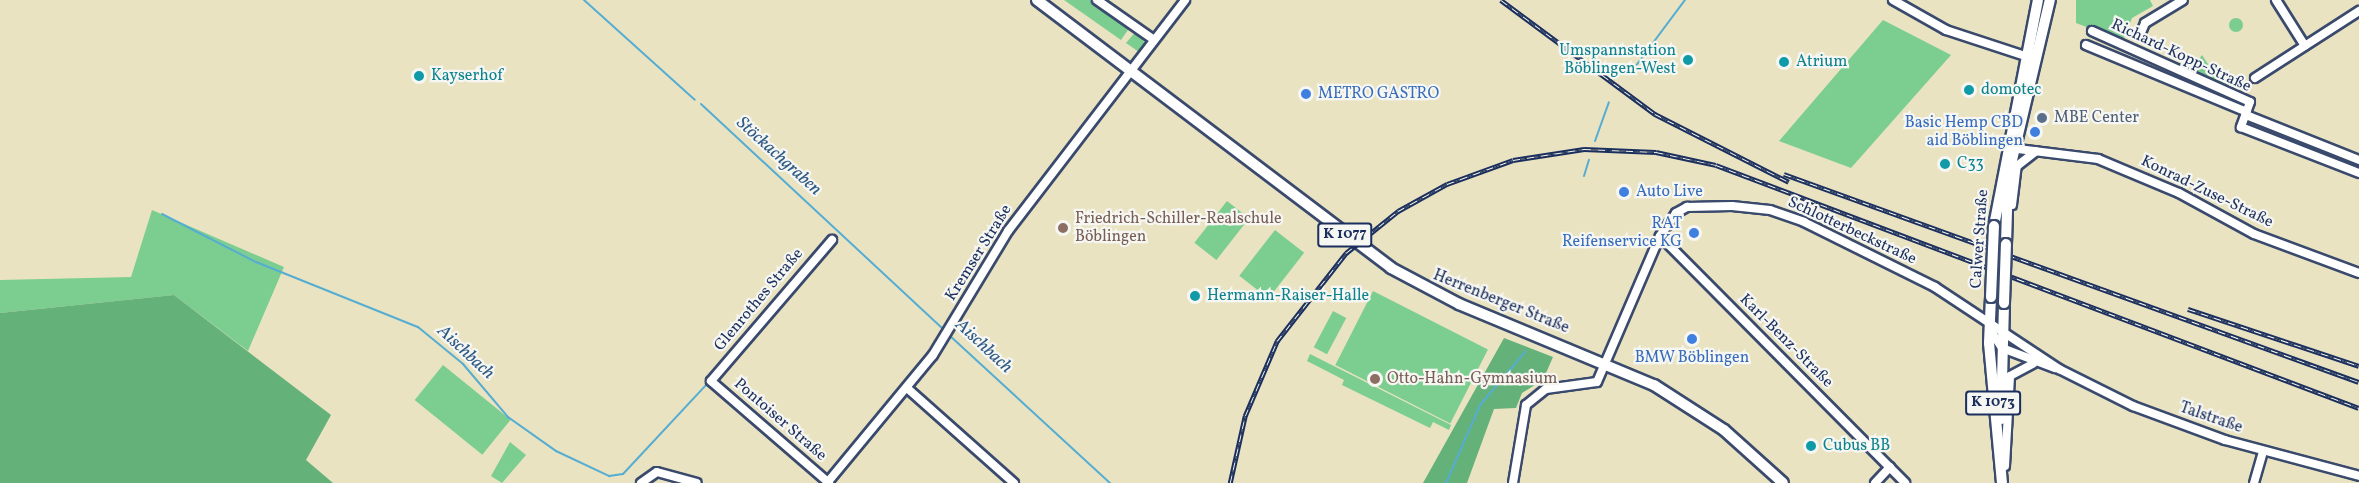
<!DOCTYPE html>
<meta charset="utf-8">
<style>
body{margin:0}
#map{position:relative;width:2359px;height:483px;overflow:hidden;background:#e9e3c2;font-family:Vollkorn,serif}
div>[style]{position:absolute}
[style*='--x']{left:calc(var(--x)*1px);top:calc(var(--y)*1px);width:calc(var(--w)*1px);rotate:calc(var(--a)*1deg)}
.green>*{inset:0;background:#7cce90;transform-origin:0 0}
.round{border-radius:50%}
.forest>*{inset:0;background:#65b17a}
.stream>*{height:2px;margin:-1px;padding:0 1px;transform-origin:1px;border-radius:1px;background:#55add2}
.roads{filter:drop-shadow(2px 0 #3a4a6d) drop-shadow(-2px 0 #3a4a6d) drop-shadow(0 2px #3a4a6d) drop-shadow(0 -2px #3a4a6d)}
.minor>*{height:8px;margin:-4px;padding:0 4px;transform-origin:4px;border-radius:4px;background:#fff}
.major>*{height:10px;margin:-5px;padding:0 5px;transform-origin:5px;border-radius:5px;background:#fff}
.rail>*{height:4.5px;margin-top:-2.25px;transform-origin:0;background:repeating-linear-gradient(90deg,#f6f6f2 0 7px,#1b2f5e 0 14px);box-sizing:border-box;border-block:2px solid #1b2f5e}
.bridges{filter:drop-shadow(2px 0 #3a4a6d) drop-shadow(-2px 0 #3a4a6d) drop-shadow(0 2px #3a4a6d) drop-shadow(0 -2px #3a4a6d)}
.major-bridge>*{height:10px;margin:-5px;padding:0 5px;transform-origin:5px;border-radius:5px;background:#fff}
.dots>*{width:16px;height:16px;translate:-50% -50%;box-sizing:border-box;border:3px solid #f6f6f2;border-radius:50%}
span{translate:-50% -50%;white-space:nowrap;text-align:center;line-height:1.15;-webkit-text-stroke:4.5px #f6f6f2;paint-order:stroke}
.shield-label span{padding:2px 4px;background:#f6f6f2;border:2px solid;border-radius:4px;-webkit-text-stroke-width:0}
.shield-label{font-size:15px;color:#1b2f5e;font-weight:700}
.culture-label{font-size:16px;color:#0d838f}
.right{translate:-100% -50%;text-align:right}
.left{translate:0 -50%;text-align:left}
.street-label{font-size:16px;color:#1b2f5e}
.shop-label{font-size:16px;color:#366cbe}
.service-label{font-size:16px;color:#4e5e75}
.education-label{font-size:16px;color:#785e54}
.water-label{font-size:18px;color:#2f5b87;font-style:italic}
</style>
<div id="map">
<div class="green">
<div style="clip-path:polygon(1064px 0,1090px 0,1130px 27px,1121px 40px)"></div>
<div style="clip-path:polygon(2076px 0,2150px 0,2153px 6px,2132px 18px,2123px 41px,2076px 23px)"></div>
<div class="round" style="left:2229px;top:18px;width:14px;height:14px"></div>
<div style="clip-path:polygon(1883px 20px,1951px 55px,1851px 168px,1779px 141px)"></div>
<div style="clip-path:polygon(1137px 30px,1145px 44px,1139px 52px,1126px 43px)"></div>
<div style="clip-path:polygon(2202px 55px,2210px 67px,2235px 77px,2229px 91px,2189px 73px)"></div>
<div style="left:1227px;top:201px;width:28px;height:53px;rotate:38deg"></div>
<div style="clip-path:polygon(152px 210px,284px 267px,248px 351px,174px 295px,0 313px,0 280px,131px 277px)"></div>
<div style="left:1275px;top:230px;width:37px;height:58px;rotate:38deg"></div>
<div style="left:1373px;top:291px;width:129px;height:83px;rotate:27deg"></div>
<div style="left:1333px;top:311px;width:15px;height:41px;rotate:28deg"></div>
<div style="clip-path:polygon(1310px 354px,1451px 425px,1449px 430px,1433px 422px,1430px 428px,1342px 385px,1344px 380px,1307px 361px)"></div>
<div style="left:443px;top:365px;width:87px;height:45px;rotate:39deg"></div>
<div style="clip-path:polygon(510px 442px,526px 455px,502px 483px,491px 476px)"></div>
</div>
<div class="forest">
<div style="clip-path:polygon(174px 295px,331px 415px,306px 460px,333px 483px,0 483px,0 313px)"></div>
<div style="clip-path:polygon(1504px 338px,1553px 357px,1543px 380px,1522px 393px,1516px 408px,1494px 409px,1467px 483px,1423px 483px)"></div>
</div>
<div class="stream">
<div style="--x:584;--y:0;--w:149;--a:42"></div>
<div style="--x:1632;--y:71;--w:89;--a:-53.3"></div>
<div style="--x:701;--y:104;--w:333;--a:42.9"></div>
<div style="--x:1595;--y:141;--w:41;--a:-70.3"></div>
<div style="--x:1584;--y:176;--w:17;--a:-73"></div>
<div style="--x:162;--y:214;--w:106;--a:27.1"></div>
<div style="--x:256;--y:262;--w:175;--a:21.9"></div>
<div style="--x:418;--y:327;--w:58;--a:39.4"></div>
<div style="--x:463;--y:364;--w:70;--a:49.7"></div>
<div style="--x:508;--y:417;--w:59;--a:35.3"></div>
<div style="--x:556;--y:451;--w:59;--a:25.3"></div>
<div style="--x:609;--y:476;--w:14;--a:-8"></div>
<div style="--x:623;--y:474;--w:125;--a:-47"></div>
<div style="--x:949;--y:335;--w:219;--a:42.6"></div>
<div style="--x:1446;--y:483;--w:85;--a:-66.4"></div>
<div style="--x:1480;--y:405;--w:70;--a:-49.7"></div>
</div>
<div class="roads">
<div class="minor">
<div style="--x:1097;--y:0;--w:68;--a:34.9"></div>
<div style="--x:1893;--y:0;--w:61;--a:29.5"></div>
<div style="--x:1946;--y:30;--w:89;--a:18.2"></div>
<div style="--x:2276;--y:0;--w:54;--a:57.8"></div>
<div style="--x:2092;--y:31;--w:173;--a:24.2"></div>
<div style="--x:2250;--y:102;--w:27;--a:110"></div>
<div style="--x:2241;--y:127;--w:127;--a:21.3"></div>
<div style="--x:2140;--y:35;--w:13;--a:-67"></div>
<div style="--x:2145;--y:23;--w:44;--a:-31.2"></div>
<div style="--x:2086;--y:45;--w:174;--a:22.6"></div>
<div style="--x:2255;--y:78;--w:124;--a:-32.8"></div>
<div style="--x:2246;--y:115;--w:122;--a:21.7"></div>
<div style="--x:2010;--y:148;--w:89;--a:7.1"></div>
<div style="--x:2098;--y:159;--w:88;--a:22.8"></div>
<div style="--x:2179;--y:193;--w:85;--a:28.7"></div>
<div style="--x:2254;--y:234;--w:112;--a:20.4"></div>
<div style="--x:2012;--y:205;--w:39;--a:-83"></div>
<div style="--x:2017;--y:166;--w:24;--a:-38"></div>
<div style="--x:1660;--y:236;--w:348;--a:45.2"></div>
<div style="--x:1991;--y:331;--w:20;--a:57"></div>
<div style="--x:2002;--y:348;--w:57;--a:20.7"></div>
<div style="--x:907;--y:388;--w:143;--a:41.6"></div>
<div style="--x:2005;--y:466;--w:90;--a:-86.8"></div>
<div style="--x:2010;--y:376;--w:26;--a:-28"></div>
<div style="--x:641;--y:483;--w:19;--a:-35"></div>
<div style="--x:657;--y:472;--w:41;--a:15.4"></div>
<div style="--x:827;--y:483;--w:166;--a:-50.4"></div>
<div style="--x:933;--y:355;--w:145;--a:-58.8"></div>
<div style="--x:1008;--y:231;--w:291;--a:-52.5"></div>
<div style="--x:829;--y:483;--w:156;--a:-139.2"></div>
<div style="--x:711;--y:381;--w:186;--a:-49.4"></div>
<div style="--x:1513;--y:483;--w:79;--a:-80.5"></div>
<div style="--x:1526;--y:405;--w:26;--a:-39"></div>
<div style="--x:1546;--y:389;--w:51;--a:-7.8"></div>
<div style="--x:1597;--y:382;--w:159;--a:-66.7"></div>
<div style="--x:1660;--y:236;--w:28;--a:-55"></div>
<div style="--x:1676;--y:213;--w:13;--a:-29"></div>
<div style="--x:1687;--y:207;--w:45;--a:-1.3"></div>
<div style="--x:1732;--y:206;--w:38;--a:6"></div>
<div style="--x:1770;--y:210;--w:36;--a:19"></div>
<div style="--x:1804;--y:222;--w:146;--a:26.4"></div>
<div style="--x:1935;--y:287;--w:149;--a:33.5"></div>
<div style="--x:2059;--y:369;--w:83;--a:26.6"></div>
<div style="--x:2133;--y:406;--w:98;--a:20.3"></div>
<div style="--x:2225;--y:440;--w:139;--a:15"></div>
<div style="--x:1875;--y:483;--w:22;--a:-47"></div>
<div style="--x:2254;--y:483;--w:32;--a:-74"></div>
</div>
<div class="major">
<div style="--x:1037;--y:0;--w:444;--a:37.1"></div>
<div style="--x:1391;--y:268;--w:77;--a:27.9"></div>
<div style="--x:1459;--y:304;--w:211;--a:22.6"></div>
<div style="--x:1654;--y:385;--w:83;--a:32.7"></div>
<div style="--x:1724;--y:430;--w:79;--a:41.9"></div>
<div style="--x:1994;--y:226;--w:230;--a:-79"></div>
<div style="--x:2006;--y:244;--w:67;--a:-88.3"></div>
<div style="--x:2008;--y:177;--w:182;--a:-76.7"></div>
<div style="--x:1991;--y:297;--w:46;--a:92.5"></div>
<div style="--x:1989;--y:343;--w:141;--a:84.7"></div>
<div style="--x:2001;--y:419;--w:116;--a:-88.5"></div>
</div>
</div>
<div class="rail">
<div style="--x:1501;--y:0;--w:192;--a:36.5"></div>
<div style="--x:1655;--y:114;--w:150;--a:26.9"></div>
<div style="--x:1784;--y:174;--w:611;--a:19.89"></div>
<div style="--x:2188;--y:309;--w:180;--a:18.4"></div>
<div style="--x:1230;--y:483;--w:69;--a:-77.4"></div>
<div style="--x:1245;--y:416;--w:82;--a:-66.9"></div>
<div style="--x:1277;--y:341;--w:112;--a:-51.9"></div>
<div style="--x:1346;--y:253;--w:67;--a:-38.9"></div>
<div style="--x:1398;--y:211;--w:56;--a:-28.9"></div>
<div style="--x:1447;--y:184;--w:70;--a:-20"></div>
<div style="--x:1513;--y:160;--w:72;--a:-8.8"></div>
<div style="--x:1584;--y:149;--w:72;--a:2.4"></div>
<div style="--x:1656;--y:152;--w:61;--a:12.2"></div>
<div style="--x:1716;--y:165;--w:687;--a:20.7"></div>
</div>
<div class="bridges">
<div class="major-bridge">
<div style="--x:1991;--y:297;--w:71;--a:-87.6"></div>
<div style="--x:2004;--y:303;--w:59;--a:-88.1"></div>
</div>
</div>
<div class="dots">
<div style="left:1688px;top:60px;background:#0f9aa8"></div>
<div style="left:1784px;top:62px;background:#0f9aa8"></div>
<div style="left:419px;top:76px;background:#0f9aa8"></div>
<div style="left:1969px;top:90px;background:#0f9aa8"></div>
<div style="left:1306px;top:94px;background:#3f7fe0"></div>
<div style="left:2042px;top:118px;background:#5c6f8a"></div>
<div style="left:2035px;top:132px;background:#3f7fe0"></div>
<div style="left:1945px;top:164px;background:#0f9aa8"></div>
<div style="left:1624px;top:192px;background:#3f7fe0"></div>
<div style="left:1063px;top:228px;background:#8d6e63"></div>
<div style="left:1694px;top:233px;background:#3f7fe0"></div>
<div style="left:1195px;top:296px;background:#0f9aa8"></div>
<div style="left:1692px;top:339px;background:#3f7fe0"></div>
<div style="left:1375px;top:379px;background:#8d6e63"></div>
<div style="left:1811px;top:446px;background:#0f9aa8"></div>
</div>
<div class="shield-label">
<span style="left:1345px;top:235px">K 1077</span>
<span style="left:1993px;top:403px">K 1073</span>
</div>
<div class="culture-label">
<span class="right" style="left:1676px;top:60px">Umspannstation<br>Böblingen-West</span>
<span class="left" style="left:1796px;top:62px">Atrium</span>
<span class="left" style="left:431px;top:76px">Kayserhof</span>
<span class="left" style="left:1981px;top:90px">domotec</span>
<span class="left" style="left:1957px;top:164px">C33</span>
<span class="left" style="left:1207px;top:296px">Hermann-Raiser-Halle</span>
<span class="left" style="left:1823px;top:446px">Cubus BB</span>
</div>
<div class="street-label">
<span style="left:2181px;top:56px;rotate:25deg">Richard-Kopp-Straße</span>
<span style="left:2207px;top:192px;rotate:26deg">Konrad-Zuse-Straße</span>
<span style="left:1852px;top:231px;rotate:25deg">Schlotterbeckstraße</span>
<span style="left:1980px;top:239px;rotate:-86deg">Calwer Straße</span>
<span style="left:979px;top:253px;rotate:-58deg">Kremser Straße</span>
<span style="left:759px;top:300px;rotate:-50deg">Glenrothes Straße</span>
<span style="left:1501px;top:302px;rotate:22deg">Herrenberger Straße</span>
<span style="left:1786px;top:341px;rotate:45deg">Karl-Benz-Straße</span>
<span style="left:2211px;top:418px;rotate:19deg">Talstraße</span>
<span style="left:780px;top:420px;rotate:41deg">Pontoiser Straße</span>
</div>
<div class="shop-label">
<span class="left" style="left:1318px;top:94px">METRO GASTRO</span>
<span class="right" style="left:2023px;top:132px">Basic Hemp CBD<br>aid Böblingen</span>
<span class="left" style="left:1636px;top:192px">Auto Live</span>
<span class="right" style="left:1682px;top:233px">RAT<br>Reifenservice KG</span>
<span style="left:1692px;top:358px">BMW Böblingen</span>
</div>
<div class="service-label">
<span class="left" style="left:2054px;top:118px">MBE Center</span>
</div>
<div class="education-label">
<span class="left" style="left:1075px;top:228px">Friedrich-Schiller-Realschule<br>Böblingen</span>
<span class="left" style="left:1387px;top:379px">Otto-Hahn-Gymnasium</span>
</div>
<div class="water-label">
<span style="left:778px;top:157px;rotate:42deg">Stöckachgraben</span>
<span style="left:983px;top:347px;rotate:43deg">Aischbach</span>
<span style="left:465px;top:353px;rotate:43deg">Aischbach</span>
</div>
</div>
